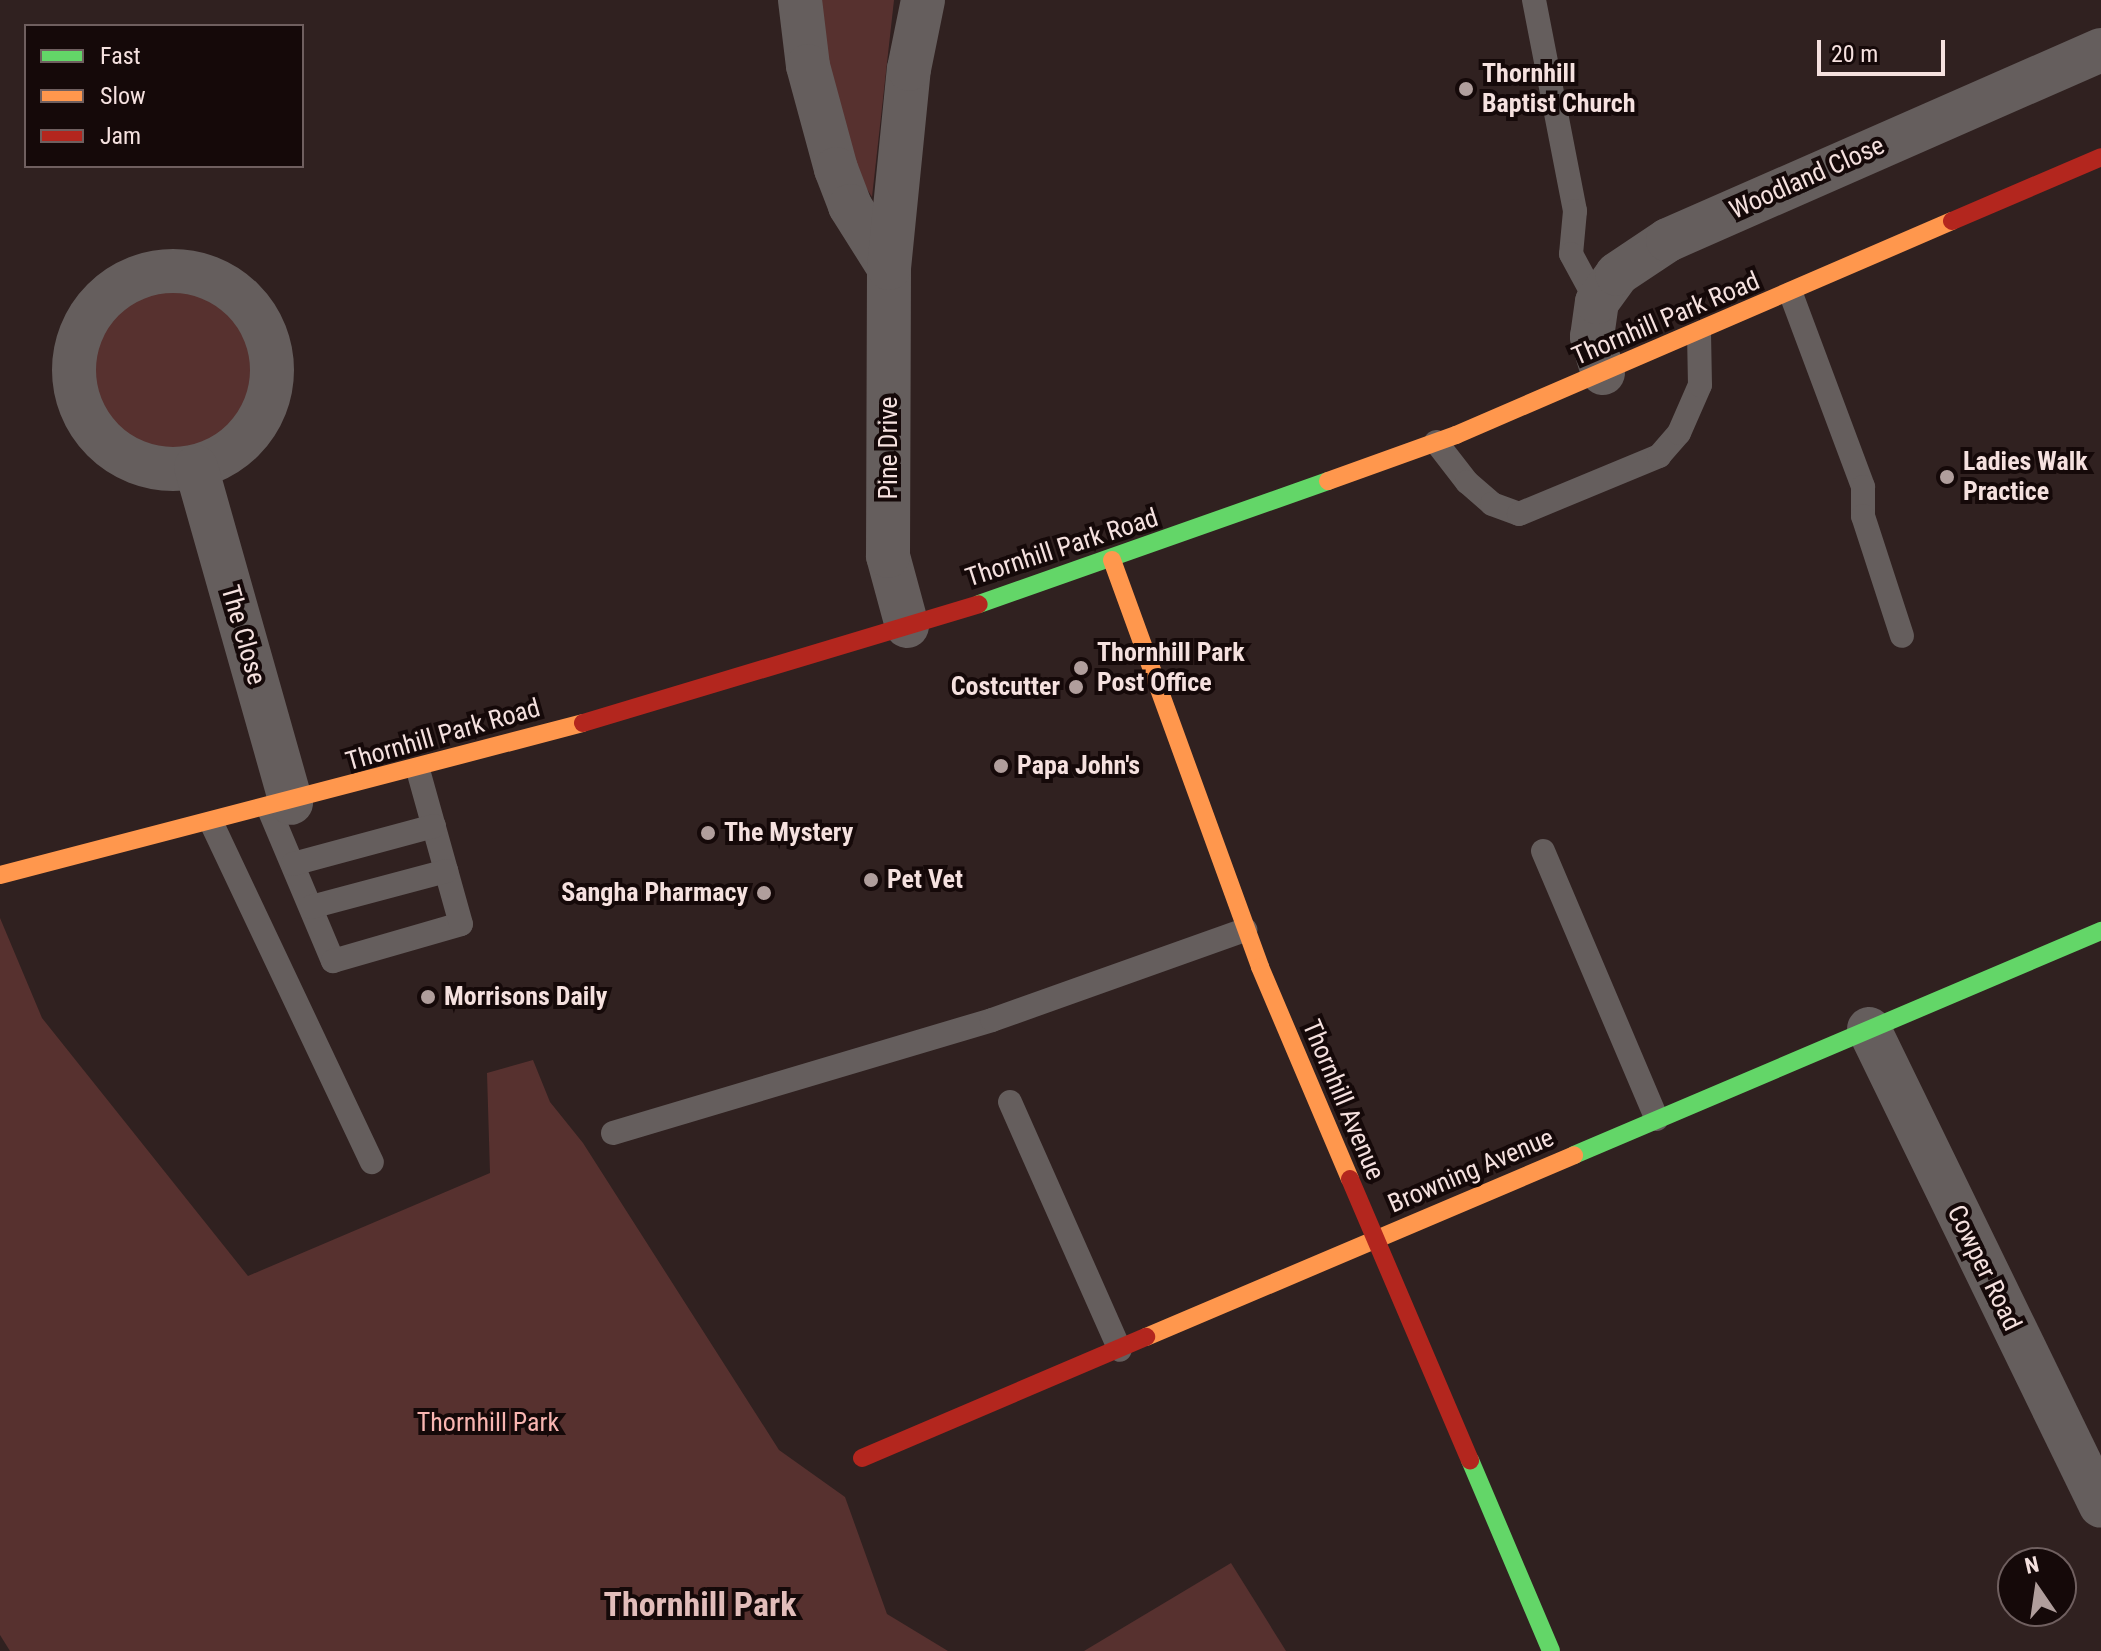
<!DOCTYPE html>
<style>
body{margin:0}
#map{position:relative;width:2101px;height:1651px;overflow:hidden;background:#302120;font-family:"Roboto Condensed",sans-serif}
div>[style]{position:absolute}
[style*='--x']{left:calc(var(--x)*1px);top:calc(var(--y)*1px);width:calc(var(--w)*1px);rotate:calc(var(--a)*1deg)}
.green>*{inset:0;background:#57312f}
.round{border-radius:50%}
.lane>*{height:24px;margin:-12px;padding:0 12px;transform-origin:12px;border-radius:12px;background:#655e5d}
.street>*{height:44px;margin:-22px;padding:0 22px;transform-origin:22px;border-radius:22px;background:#655e5d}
.street>.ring{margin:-22px;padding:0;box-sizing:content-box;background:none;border:44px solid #655e5d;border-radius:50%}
.fast>*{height:18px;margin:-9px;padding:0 9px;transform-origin:9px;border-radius:9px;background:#63d668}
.slow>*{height:18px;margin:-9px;padding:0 9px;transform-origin:9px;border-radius:9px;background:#ff974d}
.jam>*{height:18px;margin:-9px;padding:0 9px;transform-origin:9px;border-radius:9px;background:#b3261e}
.dots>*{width:22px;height:22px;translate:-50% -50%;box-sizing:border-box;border:4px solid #150909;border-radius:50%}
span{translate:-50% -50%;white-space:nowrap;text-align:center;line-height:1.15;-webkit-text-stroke:8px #150909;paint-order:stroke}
.poi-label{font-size:26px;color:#f5e1df;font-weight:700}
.left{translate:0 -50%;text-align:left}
.right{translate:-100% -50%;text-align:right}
.street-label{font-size:26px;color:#f5e1df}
.park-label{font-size:26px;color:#f9b5b1}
.district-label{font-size:34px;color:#e2bdba;font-weight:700}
.legend{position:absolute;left:24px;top:24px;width:280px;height:144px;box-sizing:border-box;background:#150909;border:2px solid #6f5f5f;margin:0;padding:10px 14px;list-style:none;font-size:24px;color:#f5e1df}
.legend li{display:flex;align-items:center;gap:16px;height:40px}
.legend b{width:40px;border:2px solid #6f5f5f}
.north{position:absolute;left:1997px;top:1547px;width:80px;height:80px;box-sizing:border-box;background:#150909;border:2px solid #6f5f5f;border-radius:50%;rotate:347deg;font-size:22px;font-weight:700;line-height:32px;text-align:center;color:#f5e1df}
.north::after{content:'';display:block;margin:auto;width:28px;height:36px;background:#b09e9c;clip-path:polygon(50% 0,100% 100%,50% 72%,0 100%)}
.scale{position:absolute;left:1817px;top:40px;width:128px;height:36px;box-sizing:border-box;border:4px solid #f5e1df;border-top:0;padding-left:10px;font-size:24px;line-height:28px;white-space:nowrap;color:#f5e1df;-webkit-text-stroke:6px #150909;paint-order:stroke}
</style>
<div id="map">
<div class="green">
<div style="clip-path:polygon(807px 0,894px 0,872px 197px,833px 135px)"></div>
<div class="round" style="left:87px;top:283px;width:174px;height:174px"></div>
<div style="clip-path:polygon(0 918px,42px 1018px,248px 1276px,490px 1173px,487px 1073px,533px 1060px,550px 1102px,583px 1143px,779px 1450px,845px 1497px,887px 1614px,948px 1651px,10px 1651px,0 1635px)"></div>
<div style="clip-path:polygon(1231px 1563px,1286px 1651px,1084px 1651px)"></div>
</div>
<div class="lane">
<div style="--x:1534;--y:0;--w:215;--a:79"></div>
<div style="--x:1575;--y:211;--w:43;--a:95.3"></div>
<div style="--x:1571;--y:254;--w:55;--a:61.6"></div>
<div style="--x:1791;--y:294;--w:206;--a:69.5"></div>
<div style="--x:1863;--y:487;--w:29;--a:90"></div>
<div style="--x:1863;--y:516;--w:126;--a:72"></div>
<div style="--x:1436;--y:442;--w:51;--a:52.2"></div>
<div style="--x:1467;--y:482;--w:33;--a:41"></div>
<div style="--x:1492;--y:504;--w:29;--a:20"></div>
<div style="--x:1519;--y:514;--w:152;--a:-22.5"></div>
<div style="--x:1659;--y:456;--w:30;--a:-49"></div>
<div style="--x:1679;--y:433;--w:52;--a:-66.4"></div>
<div style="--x:1700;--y:385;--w:51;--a:-91.1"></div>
<div style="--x:269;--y:809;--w:165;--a:67.2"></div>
<div style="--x:333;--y:961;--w:133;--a:-16.1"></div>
<div style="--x:461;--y:924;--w:160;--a:-105.6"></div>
<div style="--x:212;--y:824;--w:374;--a:64.7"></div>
<div style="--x:1543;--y:851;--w:291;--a:67"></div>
<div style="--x:293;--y:864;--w:146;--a:-15.1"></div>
<div style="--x:311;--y:907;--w:140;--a:-14.9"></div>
<div style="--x:1010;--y:1102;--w:271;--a:66.1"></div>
<div style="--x:613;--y:1133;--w:395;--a:-16.6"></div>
<div style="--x:992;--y:1020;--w:269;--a:-19.6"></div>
</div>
<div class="street">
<div style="--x:800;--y:0;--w:66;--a:83.1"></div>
<div style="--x:808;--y:66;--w:107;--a:74.8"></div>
<div style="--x:836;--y:169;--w:40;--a:69"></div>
<div style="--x:850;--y:206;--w:73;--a:57.8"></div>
<div class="ring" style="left:74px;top:271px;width:154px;height:154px"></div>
<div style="--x:1603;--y:373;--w:38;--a:-107"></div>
<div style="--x:1592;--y:337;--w:35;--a:-82"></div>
<div style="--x:1597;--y:302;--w:34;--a:-54"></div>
<div style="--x:1617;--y:274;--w:61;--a:-33.7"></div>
<div style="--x:1668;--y:240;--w:473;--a:-23.7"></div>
<div style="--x:196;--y:467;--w:349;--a:74.2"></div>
<div style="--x:907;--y:626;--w:73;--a:-105.2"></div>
<div style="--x:888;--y:556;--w:288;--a:-89.8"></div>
<div style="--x:889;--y:268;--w:200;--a:-84.3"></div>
<div style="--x:909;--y:69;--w:70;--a:-78.5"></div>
<div style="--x:1869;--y:1029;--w:530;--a:64.06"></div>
</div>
<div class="fast">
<div style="--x:979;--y:604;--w:370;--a:-19.4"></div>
<div style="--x:1574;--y:1155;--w:573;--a:-23.03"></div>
<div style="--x:1470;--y:1460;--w:207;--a:67"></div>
</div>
<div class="slow">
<div style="--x:1328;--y:481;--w:136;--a:-19.8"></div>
<div style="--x:1456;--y:435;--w:540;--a:-23.34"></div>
<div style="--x:1112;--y:560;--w:433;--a:70"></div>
<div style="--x:1260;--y:967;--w:230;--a:67"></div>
<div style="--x:0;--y:875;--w:602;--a:-14.61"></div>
<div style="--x:1146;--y:1337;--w:465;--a:-23"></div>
</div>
<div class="jam">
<div style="--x:1952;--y:221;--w:162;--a:-23.2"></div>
<div style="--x:583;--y:723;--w:413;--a:-16.7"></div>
<div style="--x:1350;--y:1179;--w:306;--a:66.9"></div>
<div style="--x:862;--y:1458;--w:309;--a:-23.1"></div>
</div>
<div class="dots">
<div style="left:1466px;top:89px;background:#b09e9c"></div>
<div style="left:1947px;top:477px;background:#b09e9c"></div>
<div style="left:1081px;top:668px;background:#b09e9c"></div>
<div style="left:1076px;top:687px;background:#b09e9c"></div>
<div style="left:1001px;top:766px;background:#b09e9c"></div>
<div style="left:708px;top:833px;background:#b09e9c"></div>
<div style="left:871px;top:880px;background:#b09e9c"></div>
<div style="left:764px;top:893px;background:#b09e9c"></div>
<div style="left:428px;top:997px;background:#b09e9c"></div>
</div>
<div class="poi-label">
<span class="left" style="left:1482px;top:89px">Thornhill<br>Baptist Church</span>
<span class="left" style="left:1963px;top:477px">Ladies Walk<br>Practice</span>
<span class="left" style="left:1097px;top:668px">Thornhill Park<br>Post Office</span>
<span class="right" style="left:1060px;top:687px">Costcutter</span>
<span class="left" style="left:1017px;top:766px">Papa John's</span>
<span class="left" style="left:724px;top:833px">The Mystery</span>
<span class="left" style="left:887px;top:880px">Pet Vet</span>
<span class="right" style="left:748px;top:893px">Sangha Pharmacy</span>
<span class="left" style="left:444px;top:997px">Morrisons Daily</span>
</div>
<div class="street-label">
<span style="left:1807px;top:178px;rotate:-24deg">Woodland Close</span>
<span style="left:1666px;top:319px;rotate:-23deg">Thornhill Park Road</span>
<span style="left:889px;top:448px;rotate:-90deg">Pine Drive</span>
<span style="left:1062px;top:548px;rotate:-18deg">Thornhill Park Road</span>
<span style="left:243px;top:635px;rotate:74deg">The Close</span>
<span style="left:443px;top:735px;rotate:-16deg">Thornhill Park Road</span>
<span style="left:1343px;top:1100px;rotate:67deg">Thornhill Avenue</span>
<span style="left:1471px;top:1171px;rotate:-23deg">Browning Avenue</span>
<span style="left:1984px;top:1268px;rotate:64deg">Cowper Road</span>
</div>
<div class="park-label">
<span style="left:488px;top:1423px">Thornhill Park</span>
</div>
<div class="district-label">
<span style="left:700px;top:1605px">Thornhill Park</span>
</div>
<ul class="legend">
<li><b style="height:10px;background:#63d668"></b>Fast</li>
<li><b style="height:10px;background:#ff974d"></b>Slow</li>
<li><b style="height:10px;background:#b3261e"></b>Jam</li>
</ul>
<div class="north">N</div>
<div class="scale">20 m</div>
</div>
